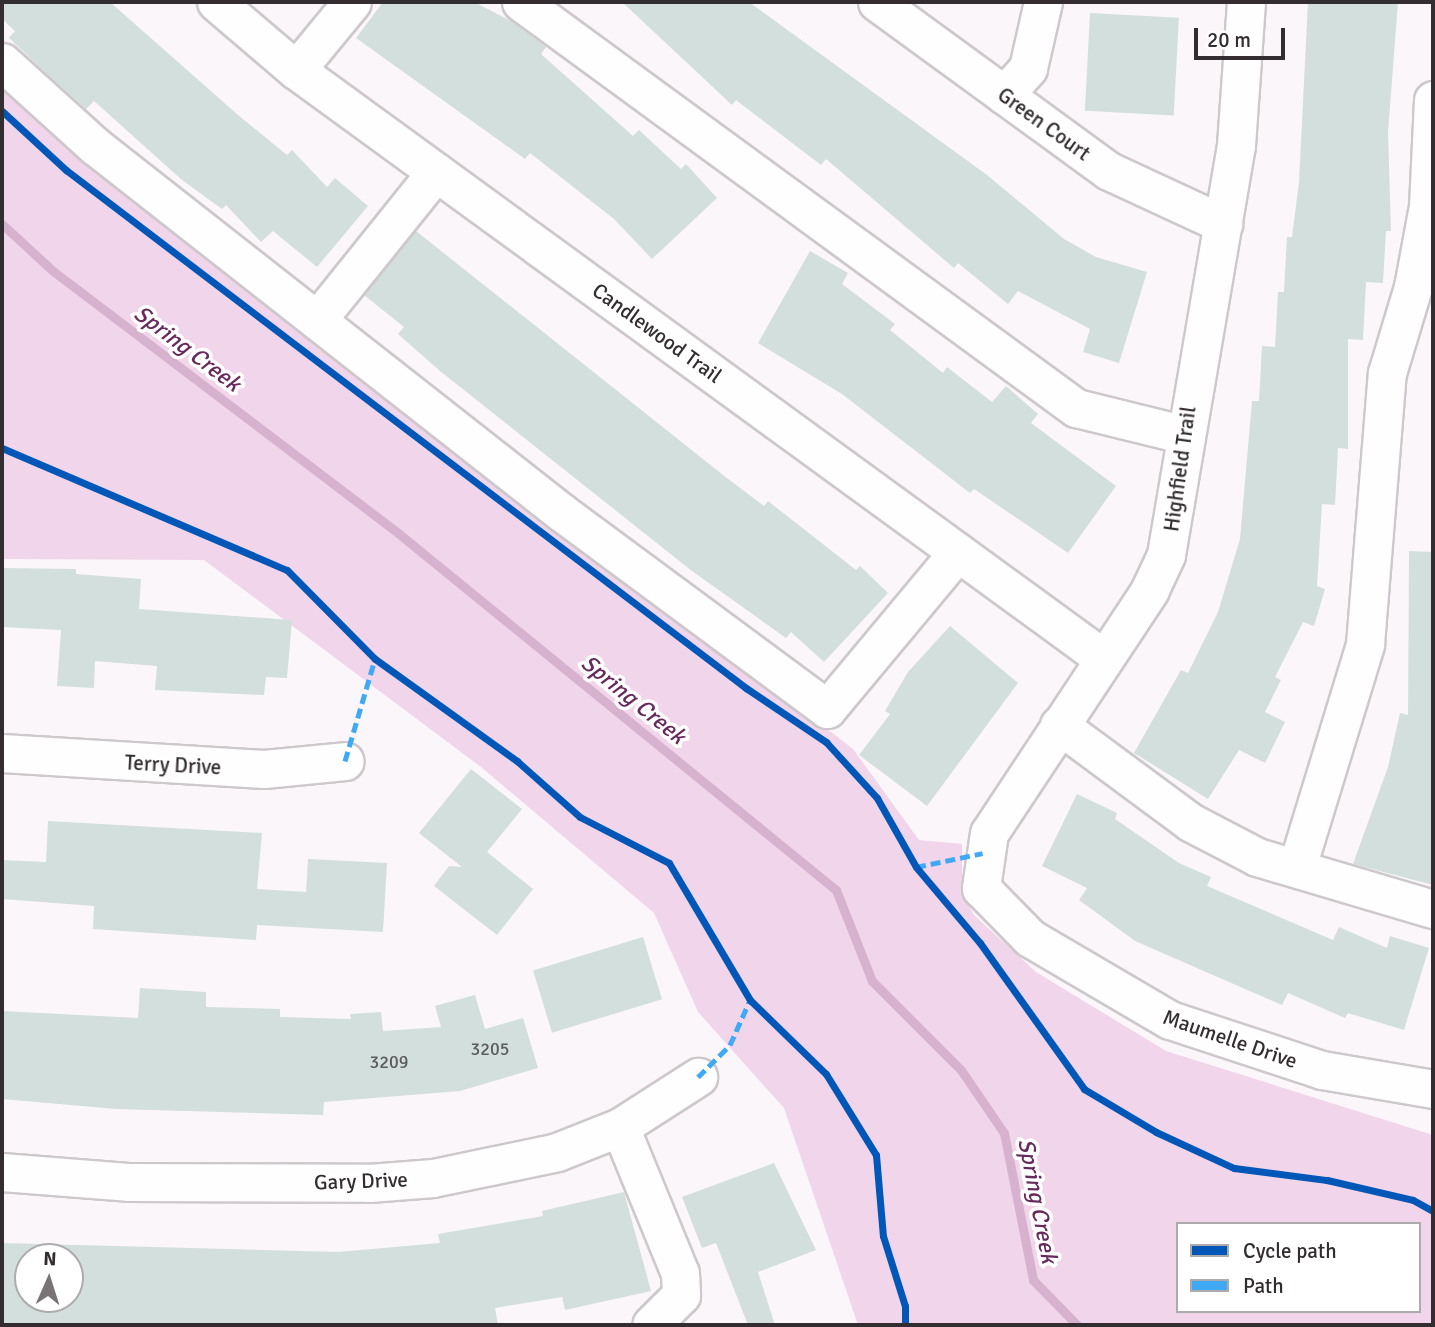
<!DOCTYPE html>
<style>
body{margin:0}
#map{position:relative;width:1435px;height:1327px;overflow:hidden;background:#fbf6fa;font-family:Signika,sans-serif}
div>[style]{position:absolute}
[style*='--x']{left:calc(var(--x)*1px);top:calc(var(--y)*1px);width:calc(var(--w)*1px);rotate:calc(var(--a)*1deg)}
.green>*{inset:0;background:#f1d5ea}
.stream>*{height:9px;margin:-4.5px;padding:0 4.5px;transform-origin:4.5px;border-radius:4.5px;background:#d7b2cf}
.building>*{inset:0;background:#d2dfdd;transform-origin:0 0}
.roads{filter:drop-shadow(2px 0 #cdc8cc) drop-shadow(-2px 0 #cdc8cc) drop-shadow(0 2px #cdc8cc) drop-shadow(0 -2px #cdc8cc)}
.minor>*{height:37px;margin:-18.5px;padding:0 18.5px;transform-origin:18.5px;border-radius:18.5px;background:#fefefe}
.quiet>*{height:5px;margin-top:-2.5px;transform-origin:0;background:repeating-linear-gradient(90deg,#3fa9f5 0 10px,transparent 0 15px)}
.cycleway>*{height:7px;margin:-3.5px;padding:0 3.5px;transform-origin:3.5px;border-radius:3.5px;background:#0057b8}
span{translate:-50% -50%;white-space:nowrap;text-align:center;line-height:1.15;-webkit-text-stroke:7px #fff;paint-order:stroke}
.number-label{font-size:18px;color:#5b5a5c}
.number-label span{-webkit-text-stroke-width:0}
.street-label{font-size:21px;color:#332d31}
.water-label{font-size:23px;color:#662a5c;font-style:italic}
.frame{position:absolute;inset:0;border:4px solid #332d31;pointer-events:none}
.legend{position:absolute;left:1176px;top:1222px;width:245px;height:91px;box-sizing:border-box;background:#fff;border:2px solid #adabad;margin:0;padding:9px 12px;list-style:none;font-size:21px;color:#332d31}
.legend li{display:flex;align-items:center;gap:14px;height:35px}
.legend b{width:35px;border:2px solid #adabad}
.north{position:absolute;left:14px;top:1243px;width:70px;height:70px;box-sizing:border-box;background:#fff;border:2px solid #adabad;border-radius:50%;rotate:3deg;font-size:19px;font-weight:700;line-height:28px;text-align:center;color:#332d31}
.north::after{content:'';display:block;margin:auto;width:24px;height:32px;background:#797377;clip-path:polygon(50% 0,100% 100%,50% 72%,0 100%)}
.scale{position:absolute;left:1194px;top:28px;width:91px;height:32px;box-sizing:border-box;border:4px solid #332d31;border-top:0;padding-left:9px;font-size:21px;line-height:24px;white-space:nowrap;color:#332d31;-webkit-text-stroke:5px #fff;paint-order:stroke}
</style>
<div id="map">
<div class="green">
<div style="clip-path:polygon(evenodd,2px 86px,853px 749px,919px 840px,962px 844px,962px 893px,974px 915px,1036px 972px,1166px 1051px,1433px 1135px,1433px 1325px,858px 1325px,784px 1108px,698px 1012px,654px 913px,481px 767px,204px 560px,2px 559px,2px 86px,1178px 1224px,1419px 1224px,1419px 1311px,1178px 1311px,1178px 1224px)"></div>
</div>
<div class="stream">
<div style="--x:2;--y:224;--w:69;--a:42.7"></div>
<div style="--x:53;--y:271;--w:433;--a:37.2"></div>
<div style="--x:398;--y:533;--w:565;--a:39.18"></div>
<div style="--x:836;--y:890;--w:98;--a:68.4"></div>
<div style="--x:872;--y:981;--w:126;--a:45"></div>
<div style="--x:961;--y:1070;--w:76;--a:55.7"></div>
<div style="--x:1004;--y:1133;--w:150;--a:78.8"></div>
<div style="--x:1033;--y:1280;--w:63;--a:45.6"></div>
</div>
<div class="building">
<div style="clip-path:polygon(2px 2px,110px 2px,238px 115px,287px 155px,292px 150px,327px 187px,335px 178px,368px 206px,317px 267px,273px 231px,261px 242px,226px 205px,222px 209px,182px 180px,94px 101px,86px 109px,48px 75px,9px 38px,15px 31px,2px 19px)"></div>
<div style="clip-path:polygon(383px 2px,474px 2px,511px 21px,546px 47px,541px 54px,633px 136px,639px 130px,681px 169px,686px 164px,717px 198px,652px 259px,614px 219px,530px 153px,525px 159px,356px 38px)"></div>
<div style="clip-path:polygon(622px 2px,749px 2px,987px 175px,1064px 239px,1096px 257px,1147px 272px,1119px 363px,1083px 352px,1090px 329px,1018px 291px,1008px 304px,958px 263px,954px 268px,826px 159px,821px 165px,736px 100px,732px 105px)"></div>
<div style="clip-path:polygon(1308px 2px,1398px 2px,1388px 132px,1391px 231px,1386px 231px,1383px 283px,1366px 282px,1363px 340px,1348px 339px,1348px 449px,1338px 448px,1335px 505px,1322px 504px,1317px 586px,1325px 589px,1314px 626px,1303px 622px,1275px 677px,1281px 680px,1265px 712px,1285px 722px,1265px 763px,1239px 750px,1208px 799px,1134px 753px,1181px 670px,1188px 673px,1218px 612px,1240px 539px,1252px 401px,1259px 401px,1262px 346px,1275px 347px,1278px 292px,1284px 292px,1287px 237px,1292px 237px,1299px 182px)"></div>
<div style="left:1090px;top:13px;width:89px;height:98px;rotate:3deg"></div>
<div style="clip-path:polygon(416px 231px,723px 475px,764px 506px,768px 501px,856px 570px,860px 566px,888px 593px,824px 662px,791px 632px,786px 638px,692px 571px,440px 371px,398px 334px,404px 327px,364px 295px)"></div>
<div style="clip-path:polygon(810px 251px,848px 273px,842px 284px,895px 324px,890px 330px,943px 373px,947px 367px,992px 402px,1006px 386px,1038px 414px,1031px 423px,1116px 486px,1068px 553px,974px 489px,970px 493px,842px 394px,758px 343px)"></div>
<div style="clip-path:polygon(1409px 551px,1433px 552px,1433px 885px,1353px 864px,1388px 767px,1400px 713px,1408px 715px)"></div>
<div style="clip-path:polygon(2px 568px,76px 569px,76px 574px,141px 579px,139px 609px,292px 620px,287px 678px,266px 677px,264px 695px,155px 690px,157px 666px,95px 661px,94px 688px,57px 686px,61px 630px,2px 627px)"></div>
<div style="clip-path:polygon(950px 626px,1018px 683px,927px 806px,859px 755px,890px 714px,885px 711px,908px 672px)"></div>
<div style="clip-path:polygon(471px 769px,522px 809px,487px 852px,533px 889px,497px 935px,434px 886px,449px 866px,462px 867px,419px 833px)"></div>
<div style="clip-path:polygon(1077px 794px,1117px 813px,1115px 819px,1179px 863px,1211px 877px,1207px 886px,1333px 940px,1339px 927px,1387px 948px,1390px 936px,1429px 948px,1404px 1030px,1348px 1013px,1345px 1018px,1288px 993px,1282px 1005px,1135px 941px,1079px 900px,1087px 888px,1042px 866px)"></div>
<div style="clip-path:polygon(48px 821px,262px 833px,257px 889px,306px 892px,308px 859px,387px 863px,383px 932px,257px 925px,256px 940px,93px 929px,94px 906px,2px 899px,2px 860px,46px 862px)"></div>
<div style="left:643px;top:937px;width:65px;height:115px;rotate:73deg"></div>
<div style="clip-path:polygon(140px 988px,206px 992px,206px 1007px,280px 1009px,280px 1017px,351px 1019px,350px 1014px,381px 1012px,383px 1031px,441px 1027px,435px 1006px,475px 995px,485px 1029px,523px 1018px,538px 1068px,460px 1091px,324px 1102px,323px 1115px,116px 1109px,2px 1099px,2px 1011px,138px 1018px)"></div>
<div style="clip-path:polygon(774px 1163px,816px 1250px,758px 1272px,775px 1325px,748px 1325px,716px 1243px,702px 1248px,682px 1197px)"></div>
<div style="clip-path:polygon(evenodd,624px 1192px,651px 1291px,565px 1310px,562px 1297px,495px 1308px,498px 1325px,2px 1325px,2px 1243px,338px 1252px,440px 1243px,438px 1234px,543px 1216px,542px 1211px,624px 1192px,28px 1257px,70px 1257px,70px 1299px,28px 1299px,28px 1257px)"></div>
</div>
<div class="roads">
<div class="minor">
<div style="--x:216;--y:2;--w:105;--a:40.4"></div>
<div style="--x:296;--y:70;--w:998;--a:36.08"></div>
<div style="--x:521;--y:2;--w:688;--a:36.19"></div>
<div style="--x:1076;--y:408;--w:113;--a:13.8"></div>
<div style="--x:877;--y:2;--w:287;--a:36.1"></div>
<div style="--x:1109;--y:171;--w:126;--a:24.9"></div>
<div style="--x:1246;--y:2;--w:143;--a:94"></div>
<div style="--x:1236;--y:145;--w:416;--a:99.7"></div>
<div style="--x:1166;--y:555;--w:38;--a:115"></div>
<div style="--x:1150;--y:590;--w:291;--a:123.5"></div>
<div style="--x:989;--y:833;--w:56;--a:98.3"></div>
<div style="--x:981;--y:888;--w:70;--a:45.6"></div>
<div style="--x:1030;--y:938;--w:162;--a:30.4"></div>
<div style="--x:1170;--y:1020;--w:160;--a:18.2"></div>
<div style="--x:1322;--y:1070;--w:113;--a:9.7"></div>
<div style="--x:2;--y:62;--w:125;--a:42.1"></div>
<div style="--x:95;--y:146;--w:593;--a:38.15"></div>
<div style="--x:561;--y:512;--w:331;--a:36.5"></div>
<div style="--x:827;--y:709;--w:204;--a:-50.2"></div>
<div style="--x:296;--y:70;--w:88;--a:-50.5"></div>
<div style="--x:1004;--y:95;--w:36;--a:-48"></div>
<div style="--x:1028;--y:68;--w:68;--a:-77.2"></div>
<div style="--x:317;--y:320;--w:190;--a:-51.2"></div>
<div style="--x:1059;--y:725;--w:163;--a:36.5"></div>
<div style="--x:1190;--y:822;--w:76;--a:27.6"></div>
<div style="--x:1257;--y:857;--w:184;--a:16.5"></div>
<div style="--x:2;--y:753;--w:262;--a:3.5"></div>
<div style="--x:264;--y:769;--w:81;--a:-5.6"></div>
<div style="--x:1297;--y:867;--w:233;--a:-73"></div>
<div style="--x:1365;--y:644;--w:272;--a:-85.4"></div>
<div style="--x:1387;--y:373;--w:90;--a:-73.2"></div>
<div style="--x:1413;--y:287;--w:82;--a:-79.5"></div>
<div style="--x:1428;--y:206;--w:106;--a:-87.3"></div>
<div style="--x:620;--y:1127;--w:158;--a:67.7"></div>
<div style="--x:680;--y:1273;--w:22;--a:87"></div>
<div style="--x:681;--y:1295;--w:42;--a:135"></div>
<div style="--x:2;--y:1172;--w:126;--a:4.5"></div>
<div style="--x:128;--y:1182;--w:241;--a:0.2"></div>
<div style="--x:369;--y:1183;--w:64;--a:-4.5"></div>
<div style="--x:433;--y:1178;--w:127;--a:-11.8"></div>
<div style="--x:557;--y:1152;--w:68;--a:-21.6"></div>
<div style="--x:620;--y:1127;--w:93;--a:-32.7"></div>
</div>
</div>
<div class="quiet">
<div style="--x:345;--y:761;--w:106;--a:-73.6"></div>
<div style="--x:916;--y:867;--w:68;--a:-11.8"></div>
<div style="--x:698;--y:1077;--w:45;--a:-45"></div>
<div style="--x:730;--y:1045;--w:49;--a:-66"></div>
</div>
<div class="cycleway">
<div style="--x:2;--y:111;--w:87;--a:42.7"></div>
<div style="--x:66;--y:170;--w:855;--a:37.3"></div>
<div style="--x:746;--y:688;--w:97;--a:34"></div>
<div style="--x:826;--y:742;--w:76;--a:47.7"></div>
<div style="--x:877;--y:798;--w:79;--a:60.5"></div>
<div style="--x:916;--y:867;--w:99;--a:49.9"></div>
<div style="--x:980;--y:943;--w:179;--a:54.5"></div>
<div style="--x:1084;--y:1089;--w:84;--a:30.8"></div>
<div style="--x:1156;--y:1132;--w:86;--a:24.8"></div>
<div style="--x:1234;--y:1168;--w:94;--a:7.4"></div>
<div style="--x:1327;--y:1180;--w:88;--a:13.1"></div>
<div style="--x:1413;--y:1200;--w:23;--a:29"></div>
<div style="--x:2;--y:448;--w:310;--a:23.2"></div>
<div style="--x:287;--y:570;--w:125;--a:45.3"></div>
<div style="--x:375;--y:659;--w:175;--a:35.7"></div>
<div style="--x:517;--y:761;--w:84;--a:41.6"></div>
<div style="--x:580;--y:817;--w:100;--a:27.3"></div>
<div style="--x:669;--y:863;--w:159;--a:59.4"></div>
<div style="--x:750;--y:1000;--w:106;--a:44.2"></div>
<div style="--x:826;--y:1074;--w:95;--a:58.3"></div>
<div style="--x:876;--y:1155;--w:81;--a:85.1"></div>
<div style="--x:883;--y:1236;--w:73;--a:72.6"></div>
<div style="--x:905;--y:1306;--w:19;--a:90"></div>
</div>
<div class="number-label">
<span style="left:490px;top:1049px">3205</span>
<span style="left:389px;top:1062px">3209</span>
</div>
<div class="street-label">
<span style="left:1044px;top:124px;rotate:36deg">Green Court</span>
<span style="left:657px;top:333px;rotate:36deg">Candlewood Trail</span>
<span style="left:1180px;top:469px;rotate:-82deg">Highfield Trail</span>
<span style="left:173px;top:765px;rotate:3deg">Terry Drive</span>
<span style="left:1230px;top:1039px;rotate:19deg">Maumelle Drive</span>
<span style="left:361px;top:1181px;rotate:-2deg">Gary Drive</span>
</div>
<div class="water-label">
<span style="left:187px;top:349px;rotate:37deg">Spring Creek</span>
<span style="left:633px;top:700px;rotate:39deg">Spring Creek</span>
<span style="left:1037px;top:1201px;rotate:79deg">Spring Creek</span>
</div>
<div class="frame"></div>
<ul class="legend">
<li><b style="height:9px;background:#0057b8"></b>Cycle path</li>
<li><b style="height:9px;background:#3fa9f5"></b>Path</li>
</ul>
<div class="north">N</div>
<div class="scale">20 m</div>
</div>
